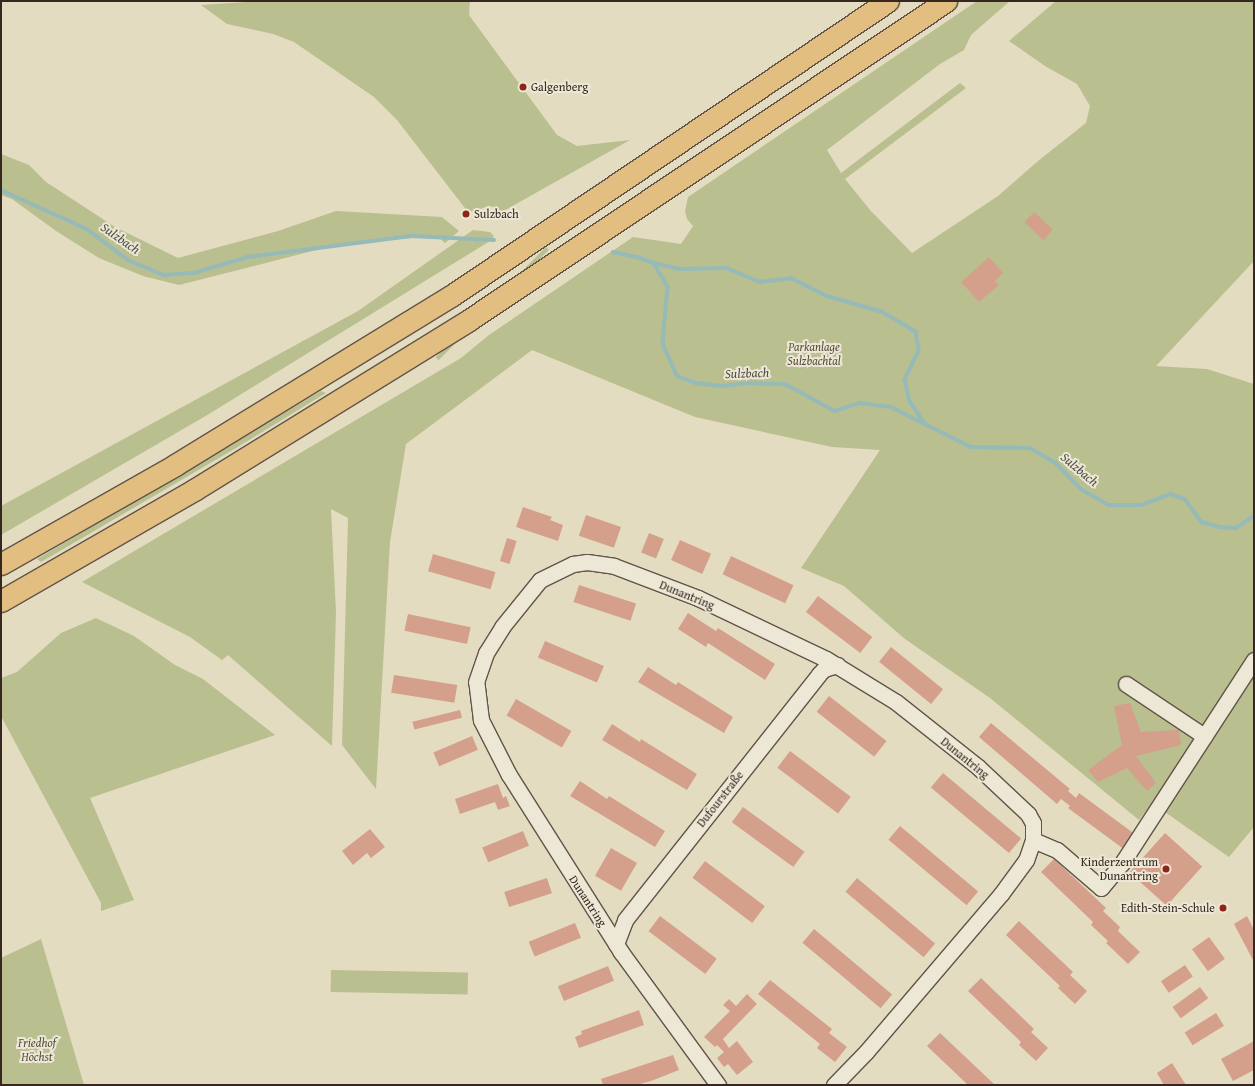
<!DOCTYPE html>
<meta charset="utf-8">
<style>
body{margin:0}
#map{position:relative;width:1255px;height:1086px;overflow:hidden;background:#e4dcc0;font-family:"Gentium Book Plus",serif}
div>[style]{position:absolute}
[style*='--x']{left:calc(var(--x)*1px);top:calc(var(--y)*1px);width:calc(var(--w)*1px);rotate:calc(var(--a)*1deg)}
.green>*{inset:0;background:#b9bf8f;transform-origin:0 0}
.stream>*{height:3.5px;margin:-1.75px;padding:0 1.75px;transform-origin:1.75px;border-radius:1.75px;background:#96bab8}
.building>*{inset:0;background:#d4a08b;transform-origin:0 0}
.roads{filter:drop-shadow(1px 0 #625449) drop-shadow(-1px 0 #625449) drop-shadow(0 1px #625449) drop-shadow(0 -1px #625449)}
.minor>*{height:15px;margin:-7.5px;padding:0 7.5px;transform-origin:7.5px;border-radius:7.5px;background:#ede8d6}
.highway>*{height:21px;margin:-10.5px;padding:0 10.5px;transform-origin:10.5px;border-radius:10.5px;background:#e2be80}
.dots>*{width:11px;height:11px;translate:-50% -50%;box-sizing:border-box;border:2px solid #ede8d6;border-radius:50%}
span{translate:-50% -50%;white-space:nowrap;text-align:center;line-height:1.15;-webkit-text-stroke:4px #ede8d6;paint-order:stroke}
.poi-label{font-size:12px;color:#372721}
.left{translate:0 -50%;text-align:left}
.right{translate:-100% -50%;text-align:right}
.park-label{font-size:12px;color:#584d3c;font-style:italic}
.street-label{font-size:12px;color:#372721}
.water-label{font-size:13px;color:#4f4c47;font-style:italic}
.frame{position:absolute;inset:0;border:2px solid #372721;pointer-events:none}
</style>
<div id="map">
<div class="green">
<div style="clip-path:polygon(263px 1px,470px 1px,469px 15px,557px 135px,577px 146px,630px 140px,500px 213px,491px 206px,468px 212px,397px 120px,374px 97px,294px 42px,273px 34px,227px 24px,201px 5px)"></div>
<div style="clip-path:polygon(977px 1px,1010px 1px,971px 35px,964px 50px,940px 64px,827px 150px,841px 173px,960px 83px,966px 88px,845px 179px,870px 210px,912px 253px,998px 196px,1038px 161px,1086px 123px,1090px 106px,1077px 84px,1045px 66px,1009px 41px,1056px 1px,1254px 1px,1254px 261px,1156px 366px,1207px 369px,1254px 384px,1254px 827px,1229px 857px,1152px 803px,1139px 820px,990px 698px,905px 639px,844px 586px,801px 568px,880px 450px,832px 447px,695px 417px,532px 350px,406px 444px,390px 542px,376px 789px,342px 745px,348px 518px,331px 509px,336px 613px,332px 746px,228px 655px,222px 660px,190px 637px,82px 582px,461px 358px,489px 335px,633px 237px,681px 244px,693px 226px,687px 219px,685px 211px,688px 197px)"></div>
<div style="clip-path:polygon(1px 154px,29px 165px,46px 182px,115px 227px,178px 258px,278px 231px,336px 211px,442px 217px,459px 231px,445px 243px,437px 236px,340px 244px,179px 285px,143px 276px,99px 258px,56px 231px,12px 199px,1px 195px)"></div>
<div style="clip-path:polygon(473px 230px,490px 232px,494px 236px,490px 241px,209px 414px,1px 535px,1px 506px,358px 311px)"></div>
<div style="left:546px;top:247px;width:4px;height:156px;rotate:45deg"></div>
<div style="clip-path:polygon(321px 391px,326px 393px,236px 448px,48px 558px,41px 562px,37px 559px)"></div>
<div style="clip-path:polygon(96px 618px,134px 636px,175px 665px,203px 679px,275px 735px,90px 798px,134px 900px,101px 911px,101px 903px,1px 716px,1px 678px,17px 672px,61px 633px)"></div>
<div style="clip-path:polygon(41px 939px,84px 1085px,1px 1085px,1px 958px)"></div>
<div style="left:331px;top:970px;width:137px;height:22px;rotate:1deg"></div>
</div>
<div class="stream">
<div style="--x:1;--y:190;--w:94;--a:24.4"></div>
<div style="--x:87;--y:229;--w:51;--a:37.1"></div>
<div style="--x:128;--y:260;--w:39;--a:23"></div>
<div style="--x:164;--y:275;--w:30;--a:-4"></div>
<div style="--x:194;--y:273;--w:56;--a:-16.5"></div>
<div style="--x:248;--y:257;--w:164;--a:-7.3"></div>
<div style="--x:411;--y:236;--w:83;--a:2.8"></div>
<div style="--x:613;--y:252;--w:25;--a:12"></div>
<div style="--x:637;--y:257;--w:18;--a:19"></div>
<div style="--x:654;--y:263;--w:28;--a:60"></div>
<div style="--x:668;--y:287;--w:57;--a:95"></div>
<div style="--x:663;--y:344;--w:35;--a:66"></div>
<div style="--x:677;--y:376;--w:20;--a:20"></div>
<div style="--x:696;--y:383;--w:26;--a:7"></div>
<div style="--x:722;--y:386;--w:27;--a:-6"></div>
<div style="--x:749;--y:383;--w:36;--a:2"></div>
<div style="--x:785;--y:384;--w:57;--a:28.4"></div>
<div style="--x:835;--y:411;--w:25;--a:-18"></div>
<div style="--x:859;--y:403;--w:32;--a:7"></div>
<div style="--x:891;--y:407;--w:89;--a:26.6"></div>
<div style="--x:971;--y:447;--w:59;--a:1"></div>
<div style="--x:1030;--y:448;--w:30;--a:30"></div>
<div style="--x:1056;--y:463;--w:36;--a:46"></div>
<div style="--x:1081;--y:489;--w:32;--a:30"></div>
<div style="--x:1109;--y:505;--w:33;--a:0"></div>
<div style="--x:1142;--y:505;--w:31;--a:-21"></div>
<div style="--x:1171;--y:494;--w:15;--a:20"></div>
<div style="--x:1185;--y:499;--w:29;--a:54"></div>
<div style="--x:1202;--y:522;--w:19;--a:16"></div>
<div style="--x:1220;--y:527;--w:16;--a:4"></div>
<div style="--x:1236;--y:528;--w:22;--a:-34"></div>
<div style="--x:654;--y:263;--w:27;--a:13"></div>
<div style="--x:680;--y:269;--w:47;--a:-1.2"></div>
<div style="--x:727;--y:268;--w:36;--a:23"></div>
<div style="--x:760;--y:282;--w:31;--a:-7"></div>
<div style="--x:791;--y:278;--w:40;--a:26.6"></div>
<div style="--x:827;--y:296;--w:58;--a:15.9"></div>
<div style="--x:883;--y:312;--w:39;--a:31"></div>
<div style="--x:916;--y:332;--w:19;--a:81"></div>
<div style="--x:919;--y:351;--w:32;--a:116"></div>
<div style="--x:905;--y:380;--w:22;--a:77"></div>
<div style="--x:910;--y:401;--w:27;--a:57"></div>
</div>
<div class="building">
<div style="left:1034px;top:212px;width:26px;height:14px;rotate:43deg"></div>
<div style="clip-path:polygon(989px 257px,1003px 273px,995px 281px,999px 285px,979px 302px,961px 282px)"></div>
<div style="clip-path:polygon(523px 507px,552px 517px,550px 520px,563px 525px,558px 541px,516px 527px)"></div>
<div style="left:586px;top:515px;width:37px;height:22px;rotate:19deg"></div>
<div style="left:649px;top:533px;width:16px;height:21px;rotate:22deg"></div>
<div style="left:507px;top:538px;width:10px;height:24px;rotate:17deg"></div>
<div style="left:680px;top:540px;width:34px;height:22px;rotate:24deg"></div>
<div style="left:433px;top:554px;width:65px;height:18px;rotate:16deg"></div>
<div style="left:731px;top:556px;width:69px;height:20px;rotate:25deg"></div>
<div style="left:579px;top:585px;width:60px;height:18px;rotate:18deg"></div>
<div style="left:818px;top:596px;width:68px;height:20px;rotate:37deg"></div>
<div style="clip-path:polygon(688px 613px,716px 631px,718px 628px,775px 664px,765px 680px,708px 643px,706px 647px,678px 629px)"></div>
<div style="left:408px;top:614px;width:64px;height:17px;rotate:12deg"></div>
<div style="left:545px;top:641px;width:64px;height:18px;rotate:23deg"></div>
<div style="left:891px;top:647px;width:67px;height:19px;rotate:39deg"></div>
<div style="clip-path:polygon(648px 667px,676px 685px,678px 682px,733px 717px,724px 733px,638px 682px)"></div>
<div style="left:394px;top:675px;width:64px;height:18px;rotate:9deg"></div>
<div style="left:829px;top:696px;width:73px;height:20px;rotate:38deg"></div>
<div style="left:516px;top:699px;width:64px;height:19px;rotate:30deg"></div>
<div style="clip-path:polygon(1130px 703px,1141px 732px,1179px 730px,1181px 745px,1136px 756px,1156px 783px,1147px 791px,1127px 768px,1098px 782px,1088px 770px,1122px 745px,1114px 706px)"></div>
<div style="left:460px;top:710px;width:8px;height:49px;rotate:76deg"></div>
<div style="clip-path:polygon(991px 723px,1070px 789px,1068px 791px,1076px 798px,1079px 793px,1136px 835px,1125px 850px,1068px 808px,1070px 806px,1061px 799px,1057px 804px,979px 737px)"></div>
<div style="clip-path:polygon(612px 724px,640px 742px,641px 739px,697px 774px,687px 790px,602px 740px)"></div>
<div style="left:472px;top:736px;width:15px;height:42px;rotate:67deg"></div>
<div style="left:790px;top:751px;width:76px;height:21px;rotate:37deg"></div>
<div style="left:943px;top:773px;width:102px;height:19px;rotate:40deg"></div>
<div style="clip-path:polygon(580px 781px,607px 799px,609px 796px,665px 831px,655px 847px,570px 796px)"></div>
<div style="clip-path:polygon(498px 784px,503px 798px,506px 796px,510px 806px,498px 810px,495px 802px,460px 814px,455px 799px)"></div>
<div style="left:743px;top:807px;width:76px;height:19px;rotate:36deg"></div>
<div style="left:900px;top:826px;width:102px;height:18px;rotate:40deg"></div>
<div style="clip-path:polygon(370px 829px,385px 847px,371px 858px,367px 853px,353px 865px,342px 851px)"></div>
<div style="left:523px;top:831px;width:16px;height:44px;rotate:68deg"></div>
<div style="left:1165px;top:833px;width:50px;height:53px;rotate:42deg"></div>
<div style="left:611px;top:848px;width:30px;height:32px;rotate:30deg"></div>
<div style="clip-path:polygon(1054px 859px,1106px 908px,1103px 911px,1120px 927px,1118px 931px,1140px 952px,1128px 964px,1106px 943px,1108px 941px,1091px 925px,1093px 922px,1041px 872px)"></div>
<div style="left:705px;top:861px;width:75px;height:21px;rotate:37deg"></div>
<div style="left:547px;top:878px;width:16px;height:45px;rotate:72deg"></div>
<div style="left:857px;top:878px;width:102px;height:18px;rotate:40deg"></div>
<div style="left:660px;top:916px;width:71px;height:19px;rotate:37deg"></div>
<div style="clip-path:polygon(1247px 916px,1254px 930px,1254px 962px,1234px 924px)"></div>
<div style="clip-path:polygon(1019px 921px,1073px 972px,1070px 975px,1087px 991px,1075px 1004px,1058px 988px,1060px 986px,1006px 935px)"></div>
<div style="left:575px;top:923px;width:16px;height:50px;rotate:68deg"></div>
<div style="left:814px;top:929px;width:102px;height:18px;rotate:40deg"></div>
<div style="left:1209px;top:937px;width:27px;height:21px;rotate:54deg"></div>
<div style="left:1185px;top:965px;width:14px;height:29px;rotate:56deg"></div>
<div style="left:608px;top:966px;width:16px;height:54px;rotate:68deg"></div>
<div style="clip-path:polygon(981px 978px,1034px 1029px,1031px 1032px,1048px 1048px,1036px 1061px,1019px 1045px,1021px 1042px,968px 991px)"></div>
<div style="clip-path:polygon(770px 980px,832px 1029px,829px 1033px,847px 1047px,835px 1062px,817px 1048px,820px 1044px,758px 994px)"></div>
<div style="left:1200px;top:987px;width:14px;height:34px;rotate:54deg"></div>
<div style="clip-path:polygon(747px 994px,757px 1004px,723px 1039px,729px 1048px,737px 1041px,753px 1062px,737px 1075px,728px 1064px,724px 1067px,717px 1058px,724px 1052px,717px 1045px,715px 1047px,704px 1037px,730px 1011px,723px 1005px,729px 999px,736px 1006px)"></div>
<div style="clip-path:polygon(639px 1010px,644px 1025px,579px 1048px,575px 1037px,582px 1034px,581px 1031px)"></div>
<div style="left:1216px;top:1013px;width:15px;height:37px;rotate:58deg"></div>
<div style="clip-path:polygon(940px 1033px,994px 1084px,992px 1085px,968px 1085px,927px 1046px)"></div>
<div style="clip-path:polygon(1254px 1041px,1254px 1070px,1233px 1081px,1221px 1059px)"></div>
<div style="clip-path:polygon(673px 1055px,679px 1070px,651px 1081px,636px 1085px,603px 1085px,601px 1079px)"></div>
<div style="clip-path:polygon(1172px 1063px,1186px 1085px,1164px 1085px,1157px 1073px)"></div>
</div>
<div class="roads">
<div class="minor">
<div style="--x:1126;--y:684;--w:94;--a:33.7"></div>
<div style="--x:1033;--y:840;--w:26;--a:23"></div>
<div style="--x:1057;--y:850;--w:58;--a:40.8"></div>
<div style="--x:1101;--y:888;--w:33;--a:-50"></div>
<div style="--x:1122;--y:863;--w:242;--a:-57"></div>
<div style="--x:616;--y:944;--w:26;--a:-69"></div>
<div style="--x:625;--y:920;--w:313;--a:-51.7"></div>
<div style="--x:819;--y:674;--w:7;--a:-45"></div>
<div style="--x:824;--y:669;--w:14;--a:-17"></div>
<div style="--x:718;--y:1085;--w:165;--a:-126.1"></div>
<div style="--x:621;--y:952;--w:209;--a:-122.3"></div>
<div style="--x:509;--y:775;--w:62;--a:-117"></div>
<div style="--x:481;--y:720;--w:38;--a:-97"></div>
<div style="--x:476;--y:682;--w:31;--a:-71"></div>
<div style="--x:486;--y:653;--w:31;--a:-58"></div>
<div style="--x:502;--y:627;--w:60;--a:-51"></div>
<div style="--x:540;--y:580;--w:37;--a:-26"></div>
<div style="--x:573;--y:564;--w:14;--a:-8"></div>
<div style="--x:587;--y:562;--w:27;--a:8"></div>
<div style="--x:614;--y:566;--w:90;--a:20.9"></div>
<div style="--x:698;--y:598;--w:142;--a:25.5"></div>
<div style="--x:826;--y:659;--w:82;--a:31.6"></div>
<div style="--x:896;--y:702;--w:105;--a:38.4"></div>
<div style="--x:978;--y:767;--w:69;--a:43.2"></div>
<div style="--x:1028;--y:814;--w:10;--a:61"></div>
<div style="--x:1033;--y:823;--w:17;--a:90"></div>
<div style="--x:1033;--y:840;--w:21;--a:109"></div>
<div style="--x:1026;--y:860;--w:42;--a:126.3"></div>
<div style="--x:1001;--y:894;--w:208;--a:130.5"></div>
<div style="--x:866;--y:1052;--w:46;--a:134.1"></div>
</div>
<div class="highway">
<div style="--x:1;--y:564;--w:200;--a:-29.6"></div>
<div style="--x:175;--y:465;--w:324;--a:-31.5"></div>
<div style="--x:451;--y:296;--w:527;--a:-34.02"></div>
<div style="--x:1;--y:601;--w:223;--a:-29.9"></div>
<div style="--x:194;--y:490;--w:323;--a:-31.7"></div>
<div style="--x:469;--y:320;--w:574;--a:-33.77"></div>
</div>
</div>
<div class="dots">
<div style="left:523px;top:87px;background:#8f2418"></div>
<div style="left:466px;top:214px;background:#8f2418"></div>
<div style="left:1166px;top:869px;background:#8f2418"></div>
<div style="left:1223px;top:908px;background:#8f2418"></div>
</div>
<div class="poi-label">
<span class="left" style="left:531px;top:87px">Galgenberg</span>
<span class="left" style="left:474px;top:214px">Sulzbach</span>
<span class="right" style="left:1158px;top:869px">Kinderzentrum<br>Dunantring</span>
<span class="right" style="left:1215px;top:908px">Edith-Stein-Schule</span>
</div>
<div class="park-label">
<span style="left:814px;top:354px">Parkanlage<br>Sulzbachtal</span>
<span style="left:37px;top:1050px">Friedhof<br>Höchst</span>
</div>
<div class="street-label">
<span style="left:687px;top:595px;rotate:22deg">Dunantring</span>
<span style="left:965px;top:758px;rotate:39deg">Dunantring</span>
<span style="left:720px;top:799px;rotate:-52deg">Dufourstraße</span>
<span style="left:588px;top:901px;rotate:57deg">Dunantring</span>
</div>
<div class="water-label">
<span style="left:120px;top:239px;rotate:35deg">Sulzbach</span>
<span style="left:747px;top:374px;rotate:-2deg">Sulzbach</span>
<span style="left:1079px;top:470px;rotate:40deg">Sulzbach</span>
</div>
<div class="frame"></div>
</div>
